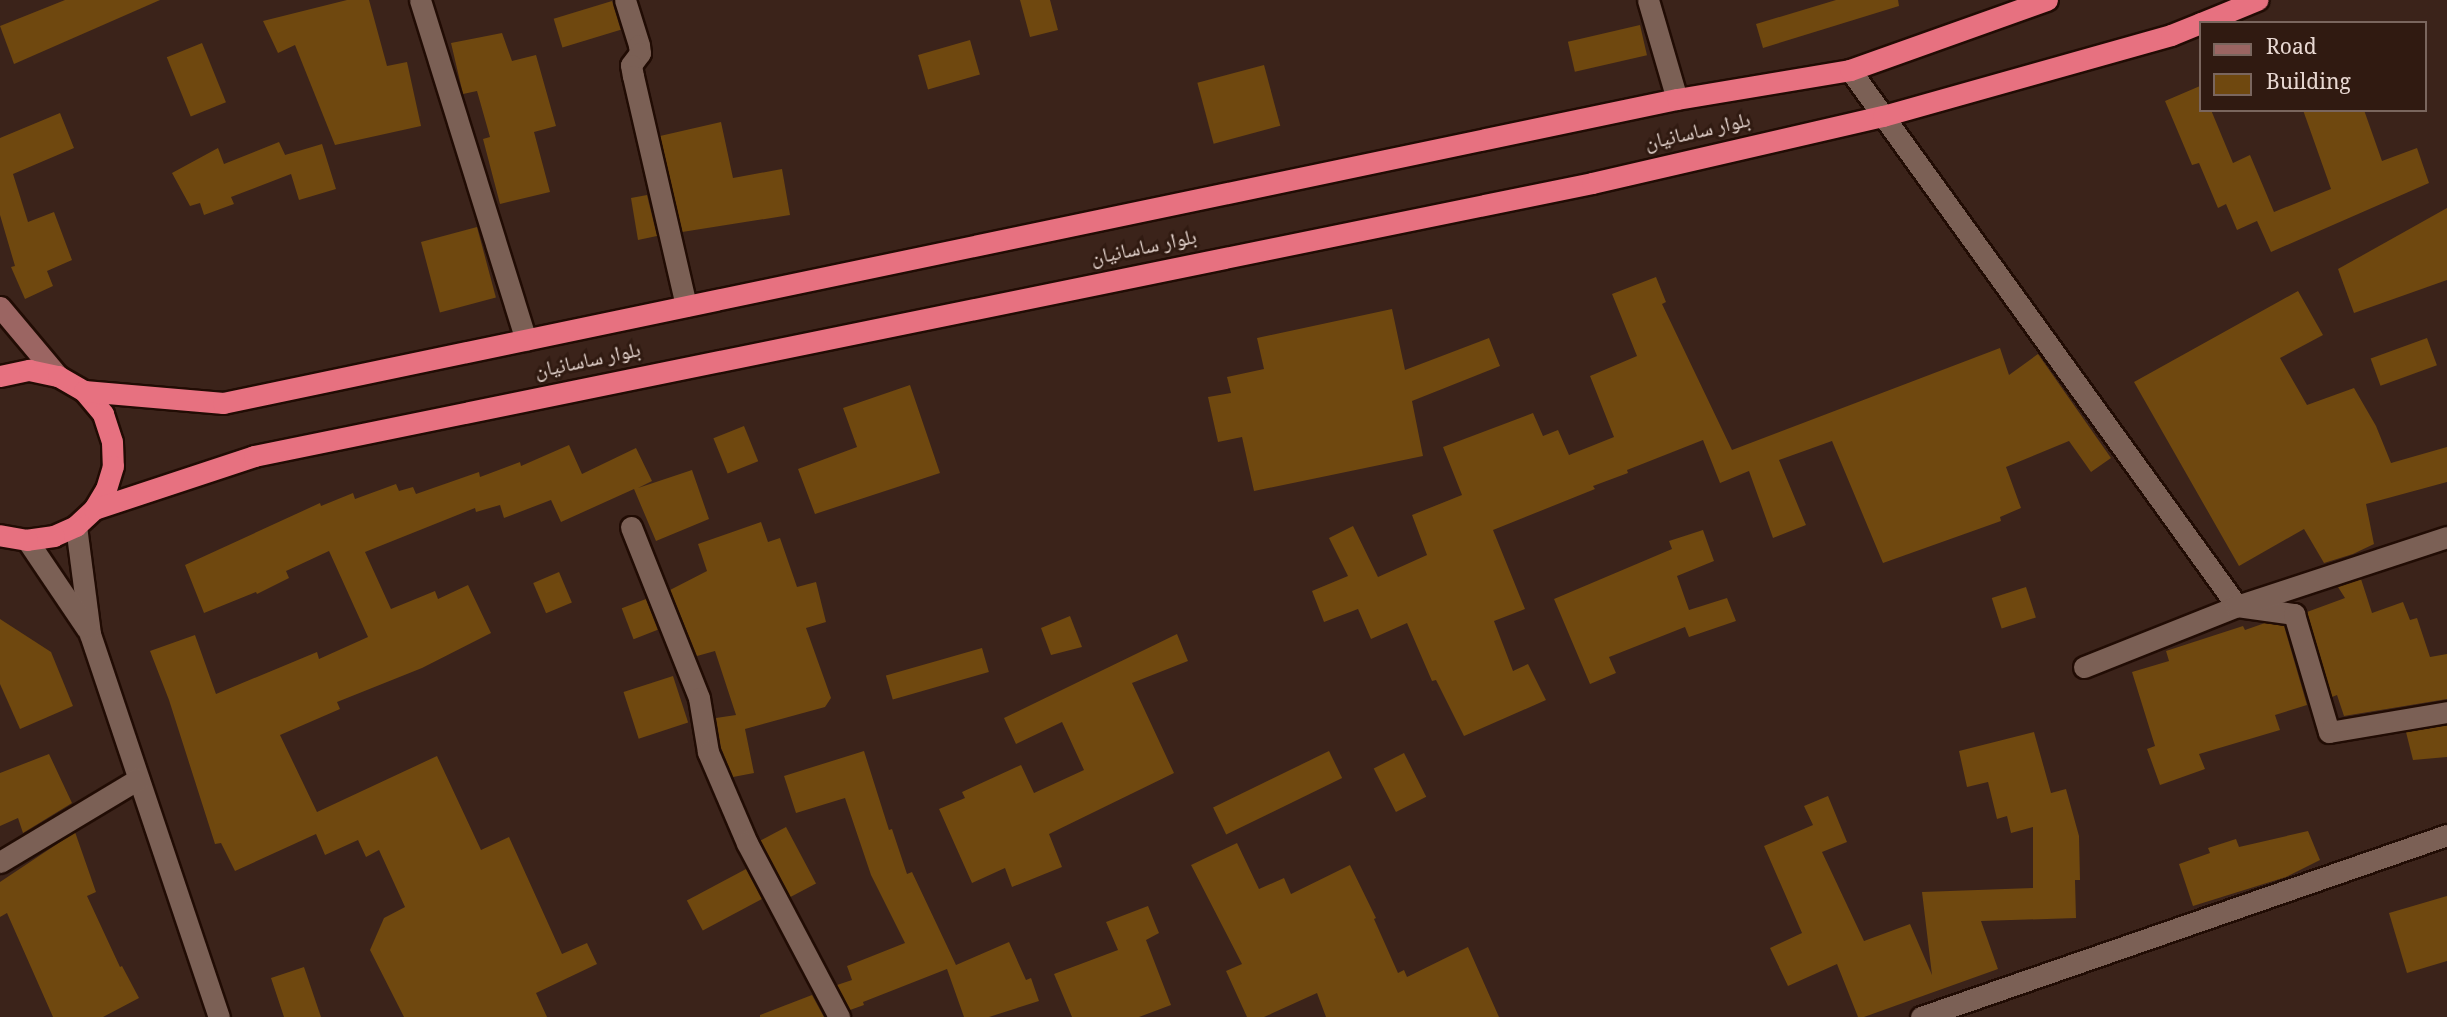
<!DOCTYPE html>
<meta charset="utf-8">
<style>
body{margin:0}
#map{position:relative;width:2447px;height:1017px;overflow:hidden;background:#3b231a;font-family:Georgia,"Noto Naskh Arabic",serif}
div>[style]{position:absolute}
[style*='--x']{left:calc(var(--x)*1px);top:calc(var(--y)*1px);width:calc(var(--w)*1px);rotate:calc(var(--a)*1deg)}
.building>*{inset:0;background:#6f480f;transform-origin:0 0}
.roads{filter:drop-shadow(2px 0 #210c04) drop-shadow(-2px 0 #210c04) drop-shadow(0 2px #210c04) drop-shadow(0 -2px #210c04)}
.street>*{height:21px;margin:-10.5px;padding:0 10.5px;transform-origin:10.5px;border-radius:10.5px;background:#7b6055}
.secondary>*{height:21px;margin:-10.5px;padding:0 10.5px;transform-origin:10.5px;border-radius:10.5px;background:#9b6562}
.highway>*{height:21px;margin:-10.5px;padding:0 10.5px;transform-origin:10.5px;border-radius:10.5px;background:#e77180}
span{translate:-50% -50%;white-space:nowrap;text-align:center;line-height:1.15;-webkit-text-stroke:6px #301a11;paint-order:stroke}
.street-label{font-size:21px;color:#e8d8d2}
.legend{position:absolute;left:2199px;top:21px;width:228px;height:91px;box-sizing:border-box;background:#301a11;border:2px solid #7a665e;margin:0;padding:9px 12px;list-style:none;font-size:21px;color:#e8d8d2}
.legend li{display:flex;align-items:center;gap:14px;height:35px}
.legend b{width:35px;border:2px solid #7a665e}
</style>
<div id="map">
<div class="building">
<div style="clip-path:polygon(65px 0,160px 0,14px 64px,0 26px)"></div>
<div style="clip-path:polygon(347px 0,369px 0,387px 66px,407px 62px,421px 126px,335px 145px,295px 45px,278px 53px,263px 21px)"></div>
<div style="clip-path:polygon(1020px 0,1050px 0,1058px 30px,1030px 37px)"></div>
<div style="clip-path:polygon(1836px 0,1898px 0,1899px 6px,1763px 48px,1756px 24px)"></div>
<div style="left:612px;top:1px;width:30px;height:61px;rotate:73deg"></div>
<div style="left:1640px;top:25px;width:31px;height:74px;rotate:77deg"></div>
<div style="clip-path:polygon(502px 33px,512px 61px,536px 55px,556px 126px,534px 132px,550px 192px,500px 204px,483px 139px,490px 137px,477px 91px,463px 94px,451px 43px)"></div>
<div style="left:970px;top:40px;width:36px;height:54px;rotate:74deg"></div>
<div style="left:202px;top:43px;width:64px;height:38px;rotate:68deg"></div>
<div style="left:1264px;top:65px;width:63px;height:69px;rotate:75deg"></div>
<div style="clip-path:polygon(2200px 86px,2200px 110px,2211px 110px,2233px 163px,2250px 155px,2274px 212px,2331px 189px,2303px 110px,2364px 110px,2382px 161px,2417px 148px,2429px 183px,2271px 252px,2257px 221px,2237px 230px,2226px 204px,2218px 208px,2199px 163px,2192px 165px,2165px 101px)"></div>
<div style="clip-path:polygon(60px 113px,74px 148px,13px 174px,28px 222px,54px 212px,72px 260px,47px 271px,53px 286px,25px 299px,11px 267px,15px 266px,0 215px,0 138px)"></div>
<div style="clip-path:polygon(721px 122px,733px 178px,782px 169px,790px 215px,682px 232px,660px 136px)"></div>
<div style="clip-path:polygon(279px 142px,287px 159px,285px 155px,322px 144px,336px 189px,299px 200px,291px 174px,231px 197px,234px 204px,204px 215px,200px 203px,190px 206px,172px 173px,218px 148px,224px 164px)"></div>
<div style="clip-path:polygon(647px 195px,657px 236px,638px 240px,631px 198px)"></div>
<div style="clip-path:polygon(2447px 208px,2447px 280px,2354px 313px,2338px 269px)"></div>
<div style="left:477px;top:227px;width:73px;height:58px;rotate:75deg"></div>
<div style="clip-path:polygon(1656px 277px,1666px 302px,1662px 304px,1732px 450px,2000px 348px,2009px 375px,2038px 354px,2111px 458px,2091px 472px,2069px 441px,2006px 467px,2021px 508px,2000px 517px,2001px 521px,1883px 563px,1832px 441px,1779px 460px,1806px 525px,1773px 538px,1749px 471px,1720px 483px,1703px 440px,1627px 470px,1628px 473px,1593px 486px,1595px 489px,1493px 530px,1525px 609px,1494px 621px,1513px 671px,1528px 664px,1546px 700px,1464px 736px,1436px 680px,1432px 681px,1407px 623px,1371px 639px,1358px 609px,1324px 622px,1312px 591px,1348px 576px,1329px 538px,1353px 526px,1378px 577px,1427px 555px,1412px 515px,1462px 495px,1443px 447px,1533px 413px,1543px 436px,1558px 430px,1569px 455px,1614px 437px,1590px 376px,1637px 356px,1612px 294px)"></div>
<div style="clip-path:polygon(2298px 291px,2323px 335px,2280px 358px,2307px 405px,2354px 388px,2376px 426px,2391px 463px,2447px 447px,2447px 482px,2366px 504px,2374px 544px,2353px 554px,2324px 563px,2304px 529px,2239px 566px,2134px 382px)"></div>
<div style="clip-path:polygon(1392px 309px,1405px 370px,1489px 338px,1500px 366px,1412px 401px,1423px 456px,1254px 491px,1242px 437px,1218px 442px,1208px 397px,1231px 393px,1227px 377px,1264px 369px,1257px 338px)"></div>
<div style="left:2427px;top:338px;width:29px;height:60px;rotate:70deg"></div>
<div style="clip-path:polygon(910px 385px,940px 473px,815px 514px,798px 469px,857px 447px,843px 408px)"></div>
<div style="left:744px;top:426px;width:38px;height:33px;rotate:68deg"></div>
<div style="clip-path:polygon(569px 445px,582px 474px,636px 448px,652px 481px,638px 488px,692px 470px,709px 519px,656px 541px,634px 489px,561px 522px,551px 500px,504px 518px,500px 505px,476px 512px,475px 508px,365px 552px,391px 609px,435px 591px,438px 599px,468px 585px,491px 633px,422px 668px,337px 702px,340px 709px,280px 735px,317px 812px,437px 756px,481px 850px,509px 837px,562px 954px,587px 943px,597px 964px,536px 993px,547px 1017px,404px 1017px,370px 950px,384px 918px,405px 907px,379px 850px,366px 857px,358px 840px,325px 855px,316px 834px,235px 871px,221px 843px,215px 844px,169px 700px,150px 651px,195px 635px,216px 694px,317px 652px,319px 659px,368px 637px,329px 551px,286px 571px,289px 578px,257px 594px,256px 592px,204px 613px,185px 565px,320px 503px,321px 506px,353px 493px,355px 499px,396px 484px,399px 491px,413px 487px,416px 494px,479px 472px,480px 477px,520px 462px,521px 466px)"></div>
<div style="clip-path:polygon(761px 522px,768px 542px,780px 538px,797px 587px,816px 582px,826px 622px,806px 628px,831px 698px,825px 707px,745px 729px,754px 773px,733px 777px,721px 748px,716px 718px,736px 715px,715px 651px,697px 656px,670px 590px,707px 571px,698px 544px)"></div>
<div style="clip-path:polygon(1703px 530px,1714px 561px,1677px 576px,1689px 610px,1727px 598px,1736px 621px,1689px 637px,1685px 627px,1609px 657px,1616px 673px,1590px 684px,1554px 599px,1672px 549px,1669px 541px)"></div>
<div style="left:559px;top:572px;width:33px;height:28px;rotate:67deg"></div>
<div style="clip-path:polygon(2361px 579px,2372px 613px,2403px 602px,2410px 620px,2417px 618px,2430px 657px,2447px 654px,2447px 699px,2344px 716px,2337px 695px,2332px 697px,2307px 612px,2345px 598px,2338px 587px)"></div>
<div style="left:2026px;top:587px;width:32px;height:36px;rotate:72deg"></div>
<div style="left:646px;top:599px;width:33px;height:26px;rotate:69deg"></div>
<div style="clip-path:polygon(1070px 616px,1082px 647px,1051px 655px,1041px 628px)"></div>
<div style="clip-path:polygon(0 619px,51px 652px,73px 706px,20px 729px,0 684px)"></div>
<div style="clip-path:polygon(2265px 623px,2284px 626px,2307px 705px,2275px 715px,2280px 730px,2199px 754px,2205px 769px,2160px 785px,2147px 749px,2155px 746px,2132px 672px,2169px 661px,2166px 651px,2243px 626px,2245px 630px)"></div>
<div style="clip-path:polygon(1177px 634px,1188px 661px,1132px 683px,1174px 773px,1049px 834px,1062px 867px,1012px 887px,1005px 868px,972px 883px,939px 809px,965px 798px,962px 792px,1021px 765px,1034px 793px,1084px 770px,1062px 722px,1016px 744px,1004px 718px)"></div>
<div style="left:982px;top:648px;width:25px;height:100px;rotate:74deg"></div>
<div style="left:673px;top:676px;width:49px;height:52px;rotate:72deg"></div>
<div style="clip-path:polygon(2447px 725px,2447px 757px,2413px 760px,2406px 732px)"></div>
<div style="clip-path:polygon(2034px 732px,2051px 793px,2066px 789px,2079px 836px,2080px 880px,2075px 880px,2076px 918px,1981px 921px,1998px 969px,1864px 1017px,1858px 1017px,1837px 964px,1788px 986px,1770px 948px,1802px 933px,1764px 846px,1813px 825px,1804px 806px,1828px 796px,1847px 842px,1822px 852px,1864px 941px,1910px 924px,1932px 975px,1922px 892px,2033px 888px,2033px 827px,2011px 833px,2007px 816px,1997px 819px,1988px 782px,1967px 787px,1959px 751px)"></div>
<div style="clip-path:polygon(864px 751px,889px 830px,892px 829px,907px 874px,912px 872px,956px 965px,1009px 942px,1026px 980px,1031px 978px,1039px 1001px,989px 1017px,964px 1017px,947px 969px,863px 1002px,864px 1005px,850px 1010px,837px 985px,852px 980px,847px 966px,905px 943px,871px 875px,845px 798px,796px 813px,784px 776px)"></div>
<div style="left:1329px;top:751px;width:30px;height:129px;rotate:64deg"></div>
<div style="left:1404px;top:753px;width:49px;height:34px;rotate:63deg"></div>
<div style="clip-path:polygon(49px 754px,72px 803px,23px 833px,18px 818px,0 826px,0 773px)"></div>
<div style="left:786px;top:827px;width:64px;height:29px;rotate:62deg"></div>
<div style="clip-path:polygon(2308px 831px,2320px 860px,2286px 877px,2193px 906px,2179px 864px,2210px 853px,2208px 848px,2236px 839px,2239px 847px)"></div>
<div style="clip-path:polygon(75px 832px,96px 892px,87px 896px,120px 967px,122px 966px,139px 998px,103px 1017px,53px 1017px,7px 913px,0 917px,0 882px)"></div>
<div style="clip-path:polygon(1237px 843px,1259px 889px,1284px 878px,1291px 894px,1350px 865px,1376px 918px,1374px 919px,1398px 973px,1404px 970px,1407px 977px,1468px 947px,1499px 1017px,1326px 1017px,1317px 993px,1264px 1017px,1247px 1017px,1226px 971px,1242px 964px,1191px 865px)"></div>
<div style="left:746px;top:869px;width:34px;height:67px;rotate:62deg"></div>
<div style="clip-path:polygon(2447px 896px,2447px 961px,2407px 973px,2389px 913px)"></div>
<div style="clip-path:polygon(1148px 906px,1159px 933px,1146px 940px,1171px 1005px,1139px 1017px,1072px 1017px,1054px 974px,1118px 950px,1106px 922px)"></div>
<div style="clip-path:polygon(304px 967px,321px 1017px,284px 1017px,271px 978px)"></div>
<div style="clip-path:polygon(812px 995px,824px 1017px,760px 1017px,760px 1015px)"></div>
</div>
<div class="roads">
<div class="street">
<div style="--x:420;--y:0;--w:356;--a:72.7"></div>
<div style="--x:625;--y:0;--w:47;--a:72.7"></div>
<div style="--x:639;--y:45;--w:8;--a:83"></div>
<div style="--x:640;--y:53;--w:15;--a:127"></div>
<div style="--x:631;--y:65;--w:11;--a:80"></div>
<div style="--x:633;--y:76;--w:236;--a:77"></div>
<div style="--x:1648;--y:0;--w:103;--a:73.7"></div>
<div style="--x:1850;--y:70;--w:661;--a:54.17"></div>
<div style="--x:2237;--y:606;--w:58;--a:8"></div>
<div style="--x:2294;--y:614;--w:123;--a:73.5"></div>
<div style="--x:2329;--y:732;--w:120;--a:-9.6"></div>
<div style="--x:76;--y:526;--w:109;--a:82.6"></div>
<div style="--x:90;--y:634;--w:404;--a:71.4"></div>
<div style="--x:631;--y:527;--w:184;--a:68.3"></div>
<div style="--x:699;--y:698;--w:55;--a:80.5"></div>
<div style="--x:708;--y:752;--w:99;--a:66.8"></div>
<div style="--x:747;--y:843;--w:197;--a:62.1"></div>
<div style="--x:27;--y:540;--w:107;--a:56"></div>
<div style="--x:2084;--y:667;--w:165;--a:-21.7"></div>
<div style="--x:2237;--y:606;--w:221;--a:-18.2"></div>
<div style="--x:0;--y:862;--w:161;--a:-31"></div>
<div style="--x:1921;--y:1017;--w:557;--a:-19.09"></div>
</div>
<div class="secondary">
<div style="--x:0;--y:307;--w:90;--a:50"></div>
</div>
<div class="highway">
<div style="--x:2201;--y:23;--w:61;--a:-22.3"></div>
<div style="--x:0;--y:376;--w:30;--a:-12"></div>
<div style="--x:29;--y:370;--w:30;--a:12"></div>
<div style="--x:58;--y:376;--w:30;--a:30"></div>
<div style="--x:84;--y:391;--w:30;--a:50"></div>
<div style="--x:103;--y:414;--w:29;--a:72"></div>
<div style="--x:112;--y:442;--w:24;--a:88"></div>
<div style="--x:113;--y:466;--w:24;--a:107"></div>
<div style="--x:106;--y:489;--w:23;--a:121"></div>
<div style="--x:94;--y:509;--w:25;--a:137"></div>
<div style="--x:76;--y:526;--w:24;--a:156"></div>
<div style="--x:54;--y:536;--w:27;--a:172"></div>
<div style="--x:27;--y:540;--w:27;--a:-170"></div>
<div style="--x:84;--y:391;--w:140;--a:4.9"></div>
<div style="--x:223;--y:403;--w:1485;--a:-11.81"></div>
<div style="--x:1677;--y:99;--w:175;--a:-9.5"></div>
<div style="--x:1850;--y:70;--w:209;--a:-19.6"></div>
<div style="--x:94;--y:509;--w:169;--a:-18.3"></div>
<div style="--x:254;--y:456;--w:1366;--a:-11.53"></div>
<div style="--x:1592;--y:183;--w:299;--a:-13"></div>
<div style="--x:1883;--y:116;--w:299;--a:-15.7"></div>
<div style="--x:2171;--y:35;--w:31;--a:-22"></div>
</div>
</div>
<div class="street-label">
<span style="left:1698px;top:134px;rotate:-13deg">بلوار ساسانیان</span>
<span style="left:1144px;top:250px;rotate:-12deg">بلوار ساسانیان</span>
<span style="left:588px;top:363px;rotate:-12deg">بلوار ساسانیان</span>
</div>
<ul class="legend">
<li><b style="height:9px;background:#9b6562"></b>Road</li>
<li><b style="height:19px;background:#6f480f"></b>Building</li>
</ul>
</div>
